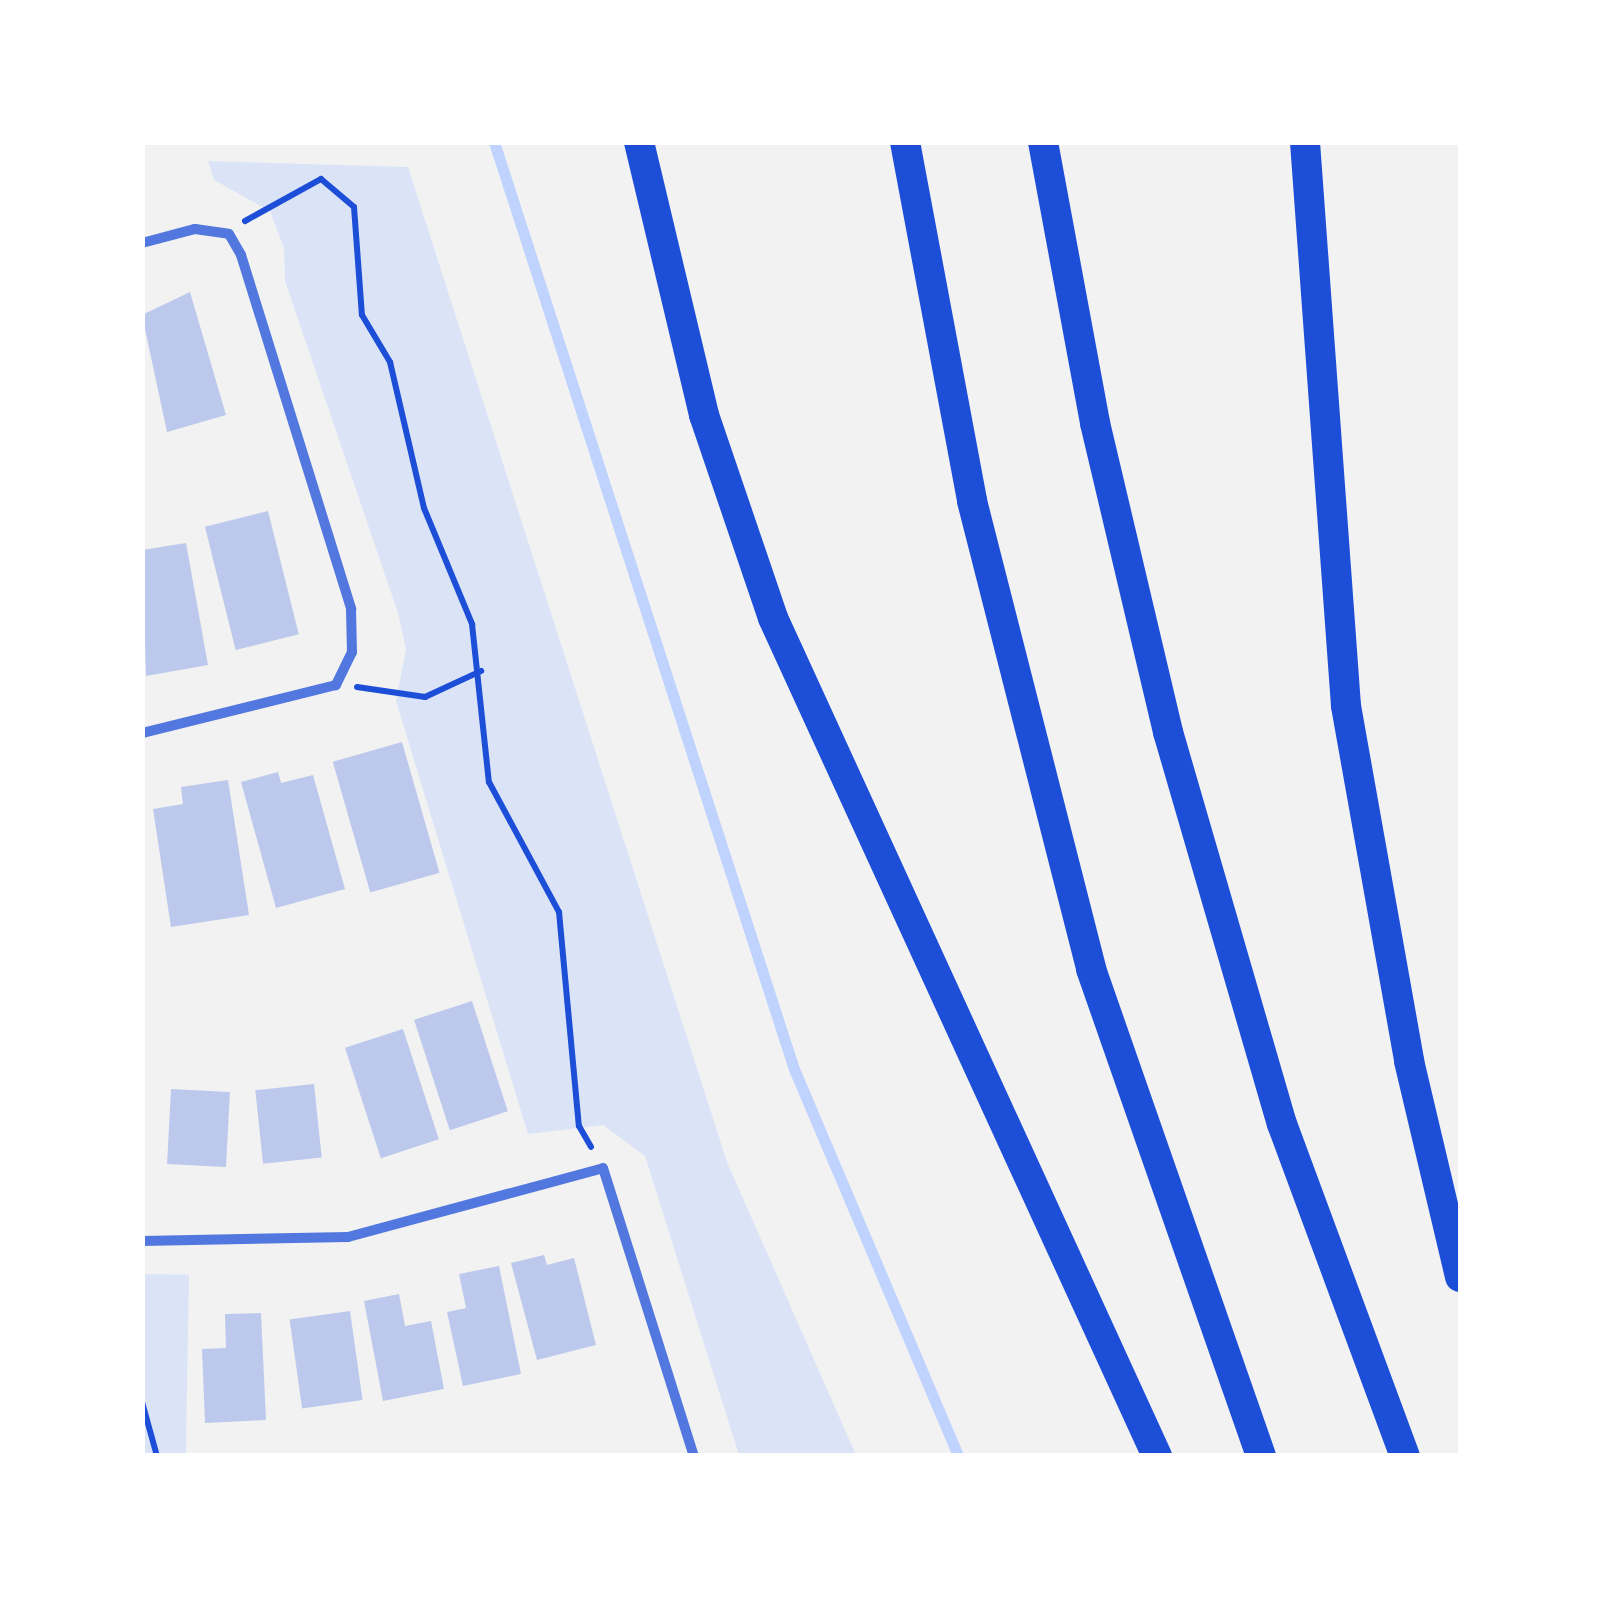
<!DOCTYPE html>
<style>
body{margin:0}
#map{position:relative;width:1603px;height:1598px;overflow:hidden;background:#f2f2f2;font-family:"Source Sans 3",sans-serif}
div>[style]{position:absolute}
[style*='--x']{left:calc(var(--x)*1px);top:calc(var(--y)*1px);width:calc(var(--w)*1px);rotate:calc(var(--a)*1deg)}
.green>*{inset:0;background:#dbe4f7;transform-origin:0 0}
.stream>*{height:11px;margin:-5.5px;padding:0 5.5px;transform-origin:5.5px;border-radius:5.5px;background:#bfd3fe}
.building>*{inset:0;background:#bdc9ec;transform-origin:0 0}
.path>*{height:6px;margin:-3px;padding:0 3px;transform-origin:3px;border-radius:3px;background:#1d4ed8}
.minor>*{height:10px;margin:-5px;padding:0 5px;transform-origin:5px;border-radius:5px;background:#5277de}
.motorway>*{height:30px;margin:-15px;padding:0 15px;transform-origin:15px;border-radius:15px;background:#1d4ed8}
span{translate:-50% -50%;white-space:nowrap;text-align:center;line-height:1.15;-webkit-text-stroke:8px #fff;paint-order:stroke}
.frame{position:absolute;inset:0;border:145px solid #fff;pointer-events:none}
</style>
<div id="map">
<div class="green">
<div style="clip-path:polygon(208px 161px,408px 167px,727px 1162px,856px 1455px,739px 1455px,645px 1156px,603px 1125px,528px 1134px,396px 701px,406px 649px,398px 613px,285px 281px,284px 248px,270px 211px,214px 180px)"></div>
<div style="left:143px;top:1274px;width:46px;height:182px;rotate:1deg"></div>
</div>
<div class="stream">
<div style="--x:494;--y:142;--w:974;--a:72.07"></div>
<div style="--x:794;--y:1069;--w:420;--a:67"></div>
</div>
<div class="building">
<div style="clip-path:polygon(190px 292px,226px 415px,167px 432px,142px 315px)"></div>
<div style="left:268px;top:511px;width:127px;height:65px;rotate:76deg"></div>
<div style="clip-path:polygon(186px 543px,208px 665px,146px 676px,142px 550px)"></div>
<div style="left:402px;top:742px;width:136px;height:72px;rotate:74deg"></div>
<div style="clip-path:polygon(278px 772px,281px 783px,313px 775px,345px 889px,276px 908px,241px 782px)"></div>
<div style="clip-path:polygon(228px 780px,249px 915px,171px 927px,153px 809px,183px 804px,181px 787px)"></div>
<div style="left:472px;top:1001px;width:116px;height:61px;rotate:72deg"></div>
<div style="left:403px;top:1029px;width:116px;height:61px;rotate:72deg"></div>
<div style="left:314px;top:1084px;width:74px;height:59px;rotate:84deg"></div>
<div style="left:171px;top:1089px;width:59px;height:75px;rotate:3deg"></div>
<div style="clip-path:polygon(544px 1255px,547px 1265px,574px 1258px,596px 1345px,537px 1360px,511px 1263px)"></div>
<div style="clip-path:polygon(499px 1266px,521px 1374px,463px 1386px,447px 1312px,466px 1308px,459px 1274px)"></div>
<div style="clip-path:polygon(399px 1294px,405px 1326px,431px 1321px,444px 1389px,383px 1401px,364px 1301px)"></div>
<div style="left:350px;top:1311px;width:90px;height:61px;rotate:82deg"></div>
<div style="clip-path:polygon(261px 1313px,266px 1420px,205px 1423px,202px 1349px,226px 1348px,225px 1314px)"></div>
</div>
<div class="path">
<div style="--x:245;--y:221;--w:87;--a:-28.9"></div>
<div style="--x:321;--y:179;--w:43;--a:40.3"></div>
<div style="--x:354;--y:207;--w:108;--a:85.8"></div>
<div style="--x:362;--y:315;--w:55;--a:59.2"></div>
<div style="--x:390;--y:362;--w:150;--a:76.9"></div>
<div style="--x:424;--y:508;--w:126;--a:67.5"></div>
<div style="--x:472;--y:624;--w:159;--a:83.9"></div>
<div style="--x:489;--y:782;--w:148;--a:61.7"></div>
<div style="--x:559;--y:912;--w:215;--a:84.7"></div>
<div style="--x:579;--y:1126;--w:24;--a:60"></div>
<div style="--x:357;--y:687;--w:69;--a:8.4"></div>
<div style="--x:425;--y:697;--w:62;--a:-24.9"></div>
<div style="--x:142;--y:1402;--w:56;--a:74.5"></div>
</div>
<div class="minor">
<div style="--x:142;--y:243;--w:55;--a:-14.8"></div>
<div style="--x:195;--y:229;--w:34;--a:8"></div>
<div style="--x:229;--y:234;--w:24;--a:60"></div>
<div style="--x:241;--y:255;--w:371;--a:72.7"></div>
<div style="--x:351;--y:609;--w:43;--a:88.7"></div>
<div style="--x:352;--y:652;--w:37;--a:116"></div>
<div style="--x:336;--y:685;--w:200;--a:166.1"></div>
<div style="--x:142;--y:1241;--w:206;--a:-1.1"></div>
<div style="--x:348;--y:1237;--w:264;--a:-15.1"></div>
<div style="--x:603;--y:1168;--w:302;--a:72.5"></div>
</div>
<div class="motorway">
<div style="--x:639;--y:142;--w:281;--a:76.6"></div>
<div style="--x:704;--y:415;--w:214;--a:71.2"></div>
<div style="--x:773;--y:618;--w:922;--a:65.38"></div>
<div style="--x:905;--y:142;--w:365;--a:79.4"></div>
<div style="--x:972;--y:501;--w:483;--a:75.7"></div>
<div style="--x:1091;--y:969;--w:516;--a:70.76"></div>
<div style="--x:1043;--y:142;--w:286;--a:79.5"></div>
<div style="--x:1095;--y:423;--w:318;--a:76.7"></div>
<div style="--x:1168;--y:732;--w:408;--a:73.8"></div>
<div style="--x:1282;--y:1124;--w:354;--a:69.7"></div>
<div style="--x:1305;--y:142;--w:565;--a:85.84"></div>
<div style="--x:1346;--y:706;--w:361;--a:79.9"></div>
<div style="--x:1409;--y:1061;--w:222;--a:76.7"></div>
</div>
<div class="frame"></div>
</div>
